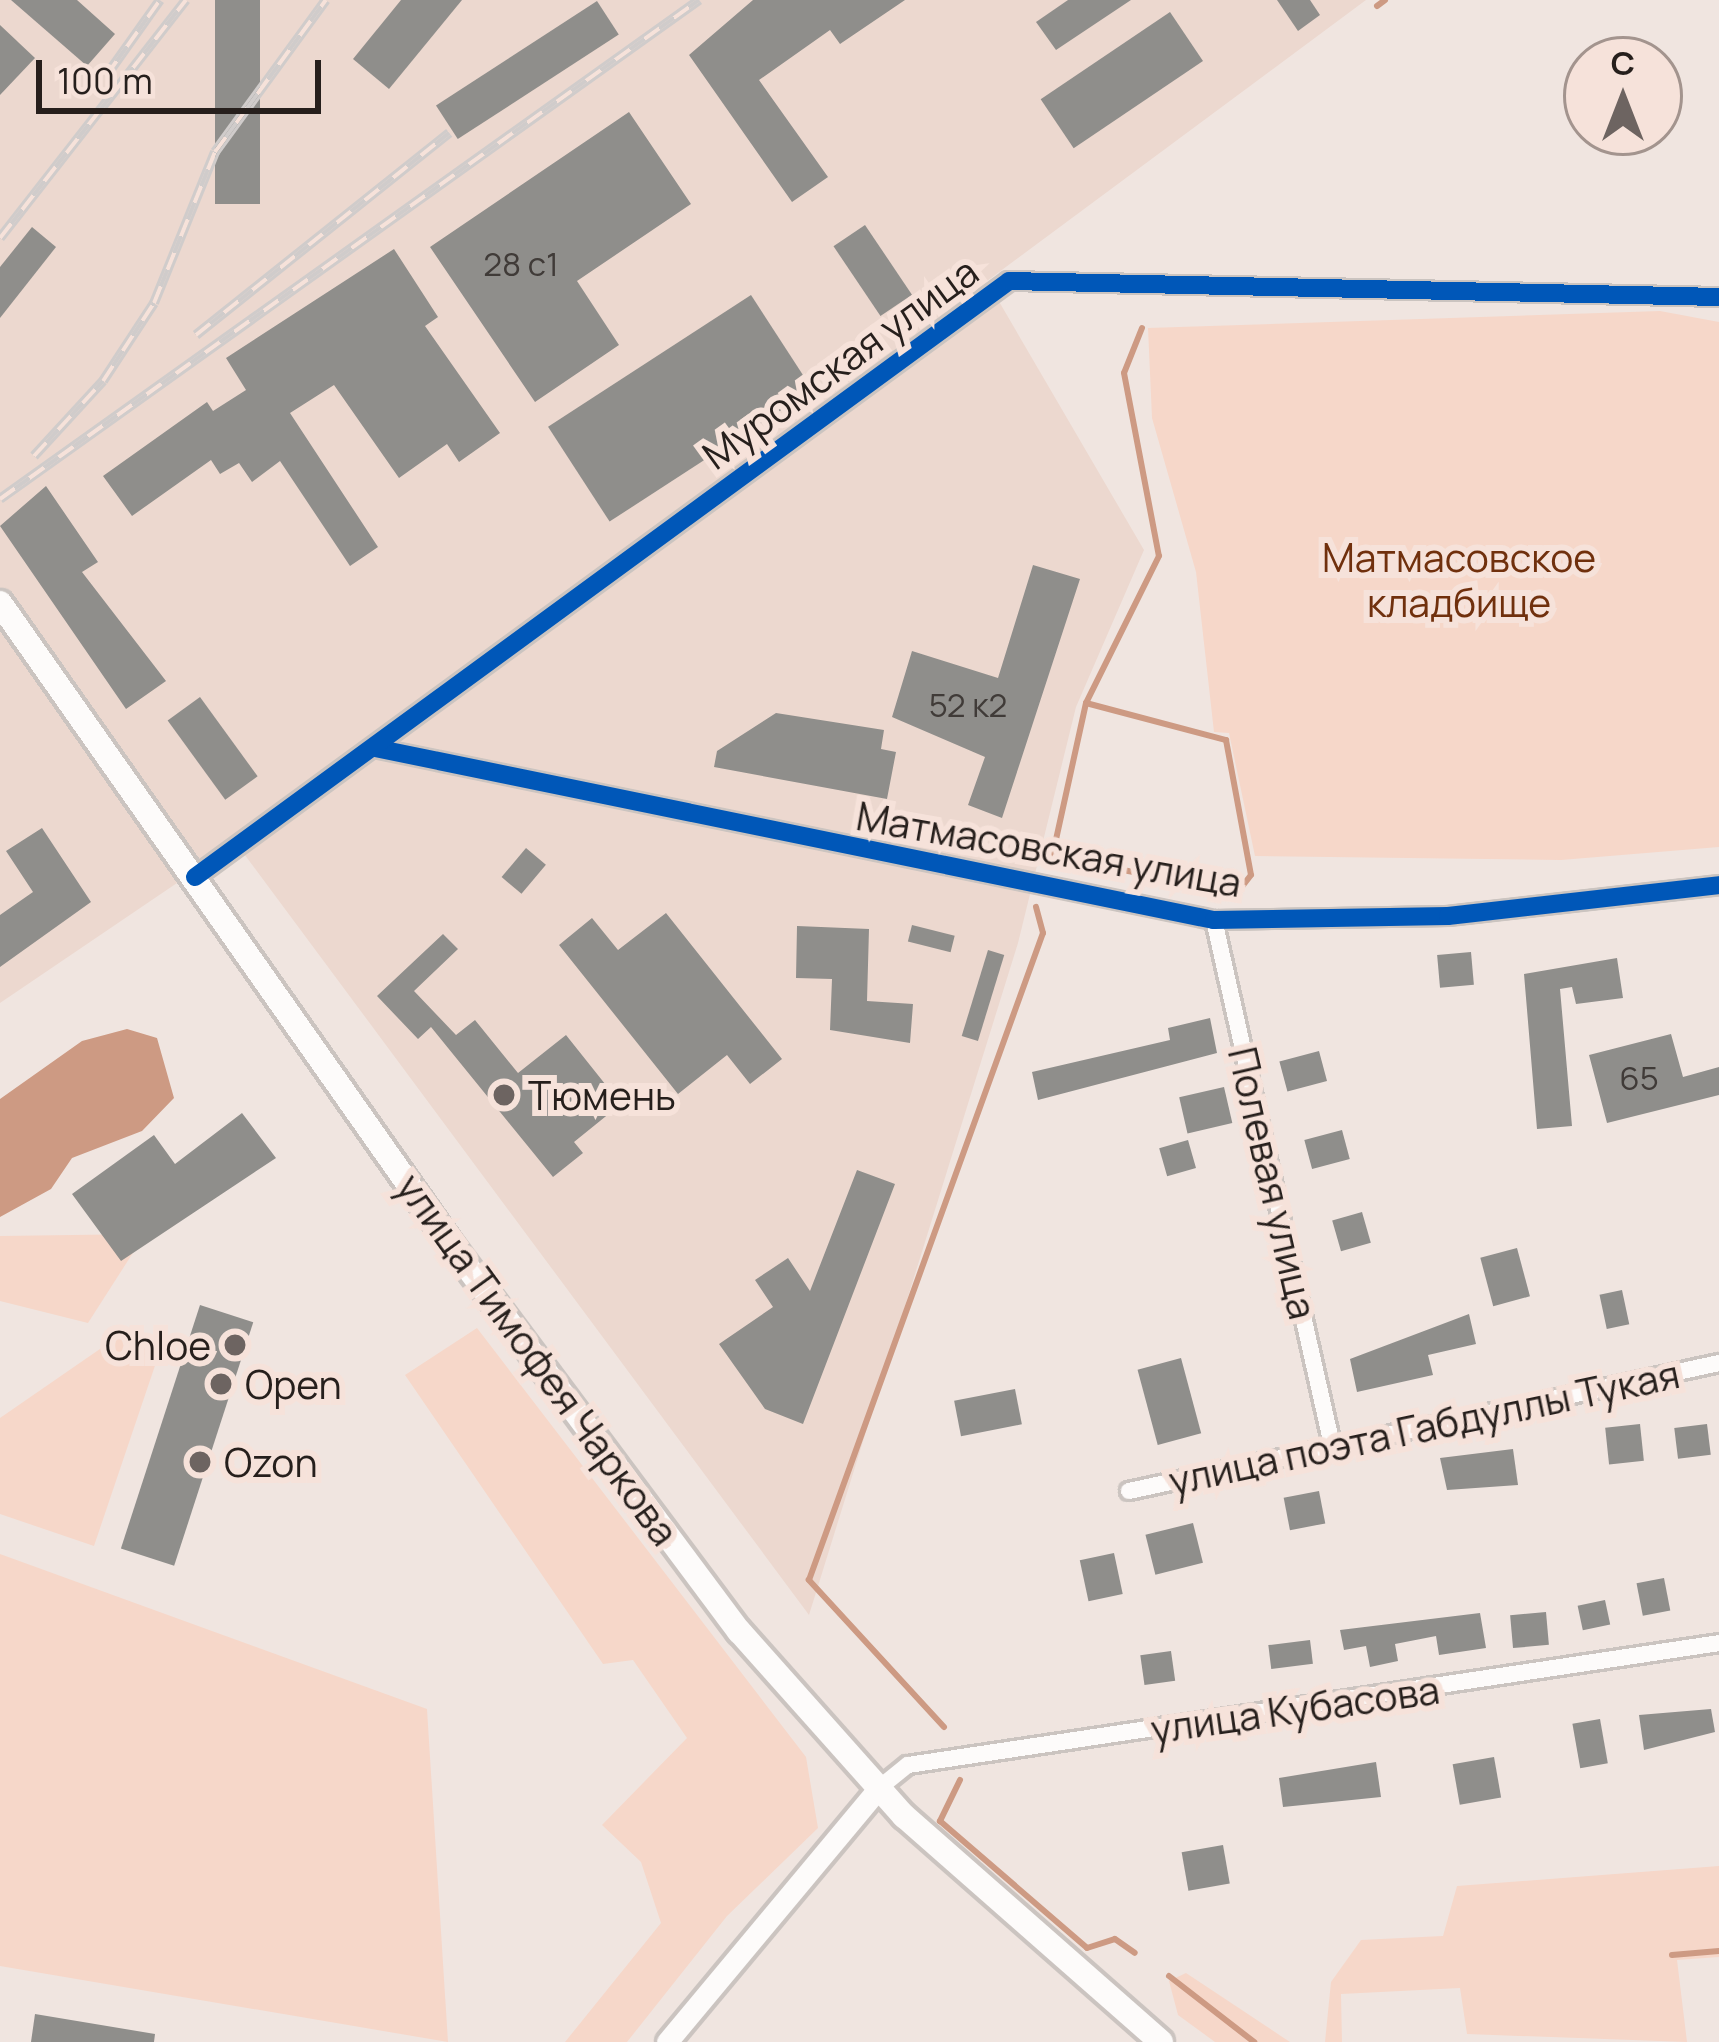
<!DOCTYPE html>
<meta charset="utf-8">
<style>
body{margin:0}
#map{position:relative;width:1719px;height:2042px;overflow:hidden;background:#f0e5e0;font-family:Manrope,sans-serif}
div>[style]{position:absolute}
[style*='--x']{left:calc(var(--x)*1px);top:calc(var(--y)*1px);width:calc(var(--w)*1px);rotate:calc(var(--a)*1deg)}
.built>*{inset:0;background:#ecd8cf}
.green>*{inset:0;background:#f6d7c9}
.water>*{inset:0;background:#cd9a83}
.stream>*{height:6px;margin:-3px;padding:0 3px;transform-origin:3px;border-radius:3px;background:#cd9a83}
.building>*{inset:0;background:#8f8e8b;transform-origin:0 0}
.roads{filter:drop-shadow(3px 0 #cbc4c0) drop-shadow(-3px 0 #cbc4c0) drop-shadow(0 3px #cbc4c0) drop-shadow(0 -3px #cbc4c0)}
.minor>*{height:16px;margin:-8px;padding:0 8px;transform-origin:8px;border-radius:8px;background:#fdfbfa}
.tertiary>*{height:21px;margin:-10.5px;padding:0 10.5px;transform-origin:10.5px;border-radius:10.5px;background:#fdfbfa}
.secondary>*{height:24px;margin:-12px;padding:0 12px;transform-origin:12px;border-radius:12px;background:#fdfbfa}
.rail>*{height:10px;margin-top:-5px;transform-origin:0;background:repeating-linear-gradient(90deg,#f6e2da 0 18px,#d0cccb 0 36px);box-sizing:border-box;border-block:3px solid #d0cccb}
.cycleway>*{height:18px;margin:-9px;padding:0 9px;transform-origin:9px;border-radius:9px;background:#0057b8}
.dots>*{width:33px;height:33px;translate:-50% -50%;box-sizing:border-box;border:6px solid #f6e2da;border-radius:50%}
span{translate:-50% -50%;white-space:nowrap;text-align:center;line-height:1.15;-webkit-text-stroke:12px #f6e2da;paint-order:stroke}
.number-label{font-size:33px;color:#403b38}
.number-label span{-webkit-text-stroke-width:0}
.street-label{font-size:39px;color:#261f1c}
.park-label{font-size:39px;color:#70300d}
.poi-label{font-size:39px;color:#261f1c}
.left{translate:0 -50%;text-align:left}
.right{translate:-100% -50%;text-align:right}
.north{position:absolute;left:1563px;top:36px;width:120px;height:120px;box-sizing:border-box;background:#f6e2da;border:3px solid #a3948e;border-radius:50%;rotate:0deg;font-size:33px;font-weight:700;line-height:48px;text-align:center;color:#261f1c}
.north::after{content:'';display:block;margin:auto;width:42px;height:54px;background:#6d6461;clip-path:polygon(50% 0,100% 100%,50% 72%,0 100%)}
.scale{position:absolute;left:36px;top:60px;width:285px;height:54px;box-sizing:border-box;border:6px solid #261f1c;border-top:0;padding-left:15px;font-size:36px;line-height:42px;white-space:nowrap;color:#261f1c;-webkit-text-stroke:9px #f6e2da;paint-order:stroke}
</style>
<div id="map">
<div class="built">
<div style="clip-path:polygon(0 0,1366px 0,987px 281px,1144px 550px,1076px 707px,1018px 943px,809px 1615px,236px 843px,0 1003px)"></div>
</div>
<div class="green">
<div style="clip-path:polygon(1660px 311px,1719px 322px,1719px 847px,1561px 860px,1255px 856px,1229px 733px,1214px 732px,1196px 572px,1152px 418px,1148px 328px)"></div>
<div style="clip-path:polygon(145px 1234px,88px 1323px,0 1301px,0 1236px)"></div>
<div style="clip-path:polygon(477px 1328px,806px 1757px,818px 1828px,727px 1916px,627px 2042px,565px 2042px,661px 1923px,641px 1862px,602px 1825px,687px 1738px,633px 1660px,603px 1664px,405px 1375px)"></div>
<div style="clip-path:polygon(126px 1331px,163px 1342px,94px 1546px,0 1514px,0 1418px)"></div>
<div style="clip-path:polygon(0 1554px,427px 1709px,448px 2042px,0 1966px)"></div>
<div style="clip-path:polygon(1719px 1866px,1719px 1957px,1677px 1960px,1687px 2042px,1467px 2034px,1460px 1988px,1341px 1994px,1342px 2042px,1325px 2042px,1331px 1982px,1361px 1940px,1443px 1936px,1457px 1886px)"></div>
<div style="clip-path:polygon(1186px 1973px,1290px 2042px,1215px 2042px,1178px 2015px,1169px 1981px)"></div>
</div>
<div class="water">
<div style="clip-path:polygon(127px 1029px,157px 1038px,174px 1098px,142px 1131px,72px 1158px,51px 1189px,0 1217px,0 1099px,82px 1041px)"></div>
</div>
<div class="stream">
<div style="--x:1377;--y:6;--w:10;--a:-37"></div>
<div style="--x:1142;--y:328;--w:48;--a:111.8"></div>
<div style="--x:1124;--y:373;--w:186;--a:79.2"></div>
<div style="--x:1159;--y:556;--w:164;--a:116.4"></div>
<div style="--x:1086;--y:703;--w:158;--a:102.4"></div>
<div style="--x:1052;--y:857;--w:188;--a:10.4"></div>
<div style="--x:1086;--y:703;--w:145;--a:14.8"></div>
<div style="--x:1226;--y:740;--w:137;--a:79.5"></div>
<div style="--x:1251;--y:875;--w:16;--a:128"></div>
<div style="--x:944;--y:1727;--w:200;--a:-132.6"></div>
<div style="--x:809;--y:1580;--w:688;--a:-70.12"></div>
<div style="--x:1043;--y:933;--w:27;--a:-105"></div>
<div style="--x:960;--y:1780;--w:46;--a:116"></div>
<div style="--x:940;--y:1821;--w:194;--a:40.8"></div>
<div style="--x:1087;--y:1948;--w:29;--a:-18"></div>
<div style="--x:1115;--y:1939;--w:24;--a:35"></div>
<div style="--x:1672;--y:1955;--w:47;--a:-4.9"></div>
<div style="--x:1169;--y:1976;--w:108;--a:37.8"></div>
</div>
<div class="building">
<div style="clip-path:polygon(11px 0,77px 0,115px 34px,87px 66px)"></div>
<div style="left:215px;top:0;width:45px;height:204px"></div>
<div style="clip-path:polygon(401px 0,462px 0,389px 89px,353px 59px)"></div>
<div style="clip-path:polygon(753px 0,905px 0,840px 44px,830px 30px,759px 80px,828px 177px,792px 202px,689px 55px)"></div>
<div style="clip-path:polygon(1068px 0,1131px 0,1056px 50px,1036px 22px)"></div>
<div style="clip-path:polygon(1277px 0,1310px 0,1320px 15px,1298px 31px)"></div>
<div style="left:597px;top:1px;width:40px;height:192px;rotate:57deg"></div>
<div style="left:1170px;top:12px;width:59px;height:156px;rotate:56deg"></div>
<div style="clip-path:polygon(0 25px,35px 58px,0 95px)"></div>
<div style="clip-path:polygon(629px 112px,691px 204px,577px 281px,619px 345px,535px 402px,430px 247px)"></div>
<div style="left:865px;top:225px;width:84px;height:38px;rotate:56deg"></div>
<div style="clip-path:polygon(32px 227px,56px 247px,0 318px,0 267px)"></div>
<div style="clip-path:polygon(394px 249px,438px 317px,425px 326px,500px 433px,459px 462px,447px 444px,399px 478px,334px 385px,290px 413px,378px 547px,350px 566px,280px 461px,252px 482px,239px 463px,220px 474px,211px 460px,132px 516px,103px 476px,207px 402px,213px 411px,246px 390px,226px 358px)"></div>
<div style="left:751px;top:295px;width:113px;height:242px;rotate:57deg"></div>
<div style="clip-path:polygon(46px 486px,98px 562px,82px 572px,166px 681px,126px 709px,0 526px)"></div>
<div style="clip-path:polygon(1033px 565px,1080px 579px,1002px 818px,968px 805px,985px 757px,892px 717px,912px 651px,998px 678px)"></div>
<div style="left:200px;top:697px;width:98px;height:40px;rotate:54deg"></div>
<div style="clip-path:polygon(776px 713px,884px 730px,881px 749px,896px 752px,887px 799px,714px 767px,717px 751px)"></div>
<div style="clip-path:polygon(42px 828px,91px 902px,0 967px,0 915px,33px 892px,6px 851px)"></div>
<div style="left:526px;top:848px;width:26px;height:38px;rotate:40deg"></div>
<div style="clip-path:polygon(666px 913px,782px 1059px,750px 1084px,727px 1055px,678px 1094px,559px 945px,592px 918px,618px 950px)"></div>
<div style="left:912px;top:925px;width:44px;height:17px;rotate:14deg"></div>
<div style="clip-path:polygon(797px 926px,869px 929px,867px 1001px,913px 1004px,910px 1043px,830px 1030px,832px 979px,796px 978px)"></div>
<div style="clip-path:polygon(443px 934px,458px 949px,414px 991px,456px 1035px,475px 1020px,518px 1073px,566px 1035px,621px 1104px,574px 1142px,583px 1153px,553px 1177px,431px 1027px,418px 1039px,377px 996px)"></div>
<div style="left:988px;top:950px;width:17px;height:90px;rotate:17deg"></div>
<div style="left:1471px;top:952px;width:33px;height:34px;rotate:85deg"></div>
<div style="clip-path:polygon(1617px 958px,1623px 998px,1576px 1004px,1572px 987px,1560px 989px,1572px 1126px,1537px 1129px,1524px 974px)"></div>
<div style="clip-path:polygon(1210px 1018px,1217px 1053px,1038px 1100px,1032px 1072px,1170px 1040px,1168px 1028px)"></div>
<div style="clip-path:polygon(1671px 1034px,1683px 1077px,1719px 1067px,1719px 1095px,1607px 1123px,1589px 1055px)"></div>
<div style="left:1319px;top:1051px;width:31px;height:41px;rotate:75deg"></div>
<div style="left:1224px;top:1087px;width:37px;height:46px;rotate:77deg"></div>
<div style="clip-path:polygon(242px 1113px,276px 1158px,121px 1261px,72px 1194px,154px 1135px,175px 1164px)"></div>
<div style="left:1342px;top:1130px;width:30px;height:39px;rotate:75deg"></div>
<div style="left:1188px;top:1140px;width:29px;height:30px;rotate:74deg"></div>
<div style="clip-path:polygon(857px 1170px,895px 1184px,803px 1424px,765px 1409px,719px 1344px,773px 1307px,755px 1280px,788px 1258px,810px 1291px)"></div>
<div style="left:1362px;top:1212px;width:32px;height:31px;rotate:74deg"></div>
<div style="left:1517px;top:1248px;width:50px;height:38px;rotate:75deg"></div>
<div style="left:1622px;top:1290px;width:35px;height:23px;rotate:78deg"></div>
<div style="left:200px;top:1305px;width:56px;height:256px;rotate:18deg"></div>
<div style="clip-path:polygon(1469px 1314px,1476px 1344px,1428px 1355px,1433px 1375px,1357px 1392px,1350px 1359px)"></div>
<div style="left:1181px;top:1358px;width:78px;height:45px;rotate:75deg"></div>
<div style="left:1015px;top:1389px;width:36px;height:62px;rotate:79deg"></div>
<div style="left:1640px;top:1424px;width:37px;height:35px;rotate:84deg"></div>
<div style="left:1707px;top:1424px;width:31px;height:33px;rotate:83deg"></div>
<div style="clip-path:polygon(1513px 1449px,1518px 1485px,1447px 1490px,1440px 1458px)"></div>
<div style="left:1319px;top:1491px;width:33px;height:36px;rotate:79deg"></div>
<div style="left:1193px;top:1523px;width:41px;height:49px;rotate:76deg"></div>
<div style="left:1114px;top:1553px;width:42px;height:35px;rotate:78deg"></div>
<div style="left:1664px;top:1578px;width:33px;height:28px;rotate:79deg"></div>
<div style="left:1605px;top:1600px;width:25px;height:28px;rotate:78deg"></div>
<div style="left:1546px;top:1612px;width:33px;height:36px;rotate:85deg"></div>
<div style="clip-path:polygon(1480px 1613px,1486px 1648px,1439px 1655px,1436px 1636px,1395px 1644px,1398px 1661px,1370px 1667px,1366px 1646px,1344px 1650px,1340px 1630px)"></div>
<div style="left:1310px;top:1640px;width:24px;height:42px;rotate:83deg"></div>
<div style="left:1171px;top:1651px;width:30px;height:31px;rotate:82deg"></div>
<div style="clip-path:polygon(1711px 1709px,1715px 1732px,1644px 1750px,1639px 1715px)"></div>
<div style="left:1600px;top:1719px;width:45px;height:28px;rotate:80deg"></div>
<div style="left:1494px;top:1757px;width:41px;height:42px;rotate:80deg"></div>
<div style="clip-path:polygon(1376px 1762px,1381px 1797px,1283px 1807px,1279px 1778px)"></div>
<div style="left:1223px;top:1845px;width:39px;height:42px;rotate:80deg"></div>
<div style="clip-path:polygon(35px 2014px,155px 2034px,154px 2042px,31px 2042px)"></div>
</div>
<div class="roads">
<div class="minor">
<div style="--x:375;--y:748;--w:856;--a:11.59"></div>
<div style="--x:1214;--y:920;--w:234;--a:-1"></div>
<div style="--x:1448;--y:916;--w:273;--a:-6.5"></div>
<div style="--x:195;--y:877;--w:1009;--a:-36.21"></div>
<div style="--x:1009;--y:281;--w:710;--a:1.29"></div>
<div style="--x:1214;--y:920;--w:538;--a:77.33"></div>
<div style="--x:1129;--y:1491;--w:604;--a:-12.24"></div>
<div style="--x:878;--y:1789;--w:38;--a:-39"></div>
<div style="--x:908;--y:1765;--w:820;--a:-8.55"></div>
</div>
<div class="tertiary">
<div style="--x:667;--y:2042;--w:329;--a:-50.2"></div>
</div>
<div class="secondary">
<div style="--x:0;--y:603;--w:785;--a:54.91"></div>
<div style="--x:451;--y:1245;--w:482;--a:53.3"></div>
<div style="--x:739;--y:1631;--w:248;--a:48.3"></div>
<div style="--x:904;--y:1816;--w:342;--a:41.3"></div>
</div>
</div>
<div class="rail">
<div style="--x:106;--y:76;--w:93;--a:-54.6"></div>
<div style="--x:0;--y:238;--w:302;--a:-52"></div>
<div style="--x:196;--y:335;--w:324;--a:-38.6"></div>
<div style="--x:34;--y:456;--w:102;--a:-47.4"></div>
<div style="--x:103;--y:381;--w:93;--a:-56.8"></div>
<div style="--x:154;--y:303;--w:163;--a:-68"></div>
<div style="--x:215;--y:152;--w:188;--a:-53.9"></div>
<div style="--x:0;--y:499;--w:859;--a:-35.52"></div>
</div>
<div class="cycleway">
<div style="--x:375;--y:748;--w:856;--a:11.59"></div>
<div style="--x:1214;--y:920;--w:234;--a:-1"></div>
<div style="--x:1448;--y:916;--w:273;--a:-6.5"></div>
<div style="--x:195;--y:877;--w:1009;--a:-36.21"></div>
<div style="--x:1009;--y:281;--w:710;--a:1.29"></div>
</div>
<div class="dots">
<div style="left:504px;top:1095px;background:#6d6461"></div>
<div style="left:235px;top:1345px;background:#6d6461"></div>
<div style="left:221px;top:1384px;background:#6d6461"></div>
<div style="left:200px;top:1462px;background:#6d6461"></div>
</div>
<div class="number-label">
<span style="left:521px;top:264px">28 с1</span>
<span style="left:968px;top:705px">52 к2</span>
<span style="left:1639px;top:1078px">65</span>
</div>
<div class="street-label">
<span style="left:840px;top:363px;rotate:-36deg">Муромская улица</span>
<span style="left:1049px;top:849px;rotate:10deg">Матмасовская улица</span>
<span style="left:1273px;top:1183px;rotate:77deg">Полевая улица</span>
<span style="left:538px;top:1359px;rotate:54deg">улица Тимофея Чаркова</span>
<span style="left:1424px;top:1427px;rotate:-12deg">улица поэта Габдуллы Тукая</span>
<span style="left:1295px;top:1709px;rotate:-8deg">улица Кубасова</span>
</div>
<div class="park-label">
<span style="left:1459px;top:580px">Матмасовское<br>кладбище</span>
</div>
<div class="poi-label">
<span class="left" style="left:528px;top:1095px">Тюмень</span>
<span class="right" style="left:211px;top:1345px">Chloe</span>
<span class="left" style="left:245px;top:1384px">Open</span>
<span class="left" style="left:224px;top:1462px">Ozon</span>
</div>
<div class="north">С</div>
<div class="scale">100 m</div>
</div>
